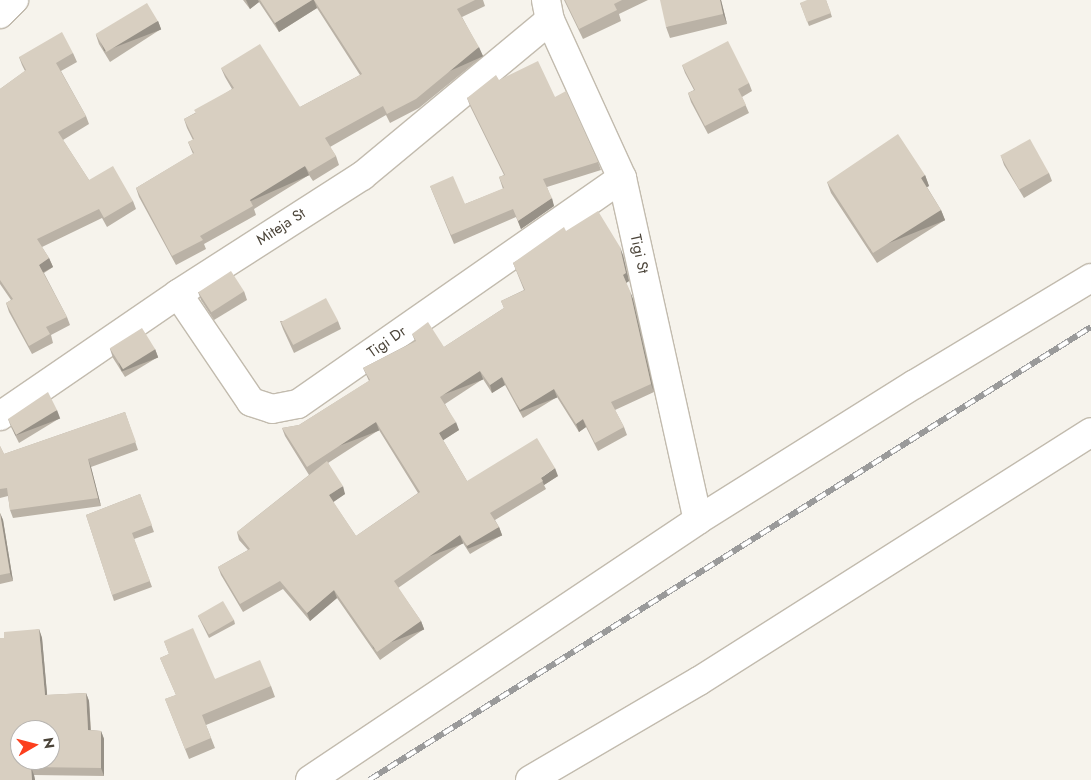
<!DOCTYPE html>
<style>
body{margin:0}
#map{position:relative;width:1091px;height:780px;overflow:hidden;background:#f6f3ec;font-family:Jost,sans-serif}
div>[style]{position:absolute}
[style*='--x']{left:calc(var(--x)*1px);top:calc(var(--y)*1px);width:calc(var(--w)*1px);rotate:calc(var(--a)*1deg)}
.roads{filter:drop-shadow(1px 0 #c2bbae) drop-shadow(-1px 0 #c2bbae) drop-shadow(0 1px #c2bbae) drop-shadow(0 -1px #c2bbae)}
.street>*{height:28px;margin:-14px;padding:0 14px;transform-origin:14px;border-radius:14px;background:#fff}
.rail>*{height:5.5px;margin-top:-2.75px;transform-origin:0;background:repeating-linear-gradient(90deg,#fff 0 11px,#9a9a9a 0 22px);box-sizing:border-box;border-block:1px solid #9a9a9a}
.wall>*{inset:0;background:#bab2a6}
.shaded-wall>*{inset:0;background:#979187;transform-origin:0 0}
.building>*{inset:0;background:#d8cfc1;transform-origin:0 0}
span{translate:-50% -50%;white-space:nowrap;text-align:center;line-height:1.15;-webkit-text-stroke:4px #fff;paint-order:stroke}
.street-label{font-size:15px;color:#4b4439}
.north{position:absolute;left:10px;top:720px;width:50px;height:50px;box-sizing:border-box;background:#fff;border:1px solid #b7b4b0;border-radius:50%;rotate:82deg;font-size:14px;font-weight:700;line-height:20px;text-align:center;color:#4b4439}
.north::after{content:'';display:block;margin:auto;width:18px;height:22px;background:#fc3f1d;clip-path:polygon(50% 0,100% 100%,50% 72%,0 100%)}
</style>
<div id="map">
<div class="roads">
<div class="street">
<div style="--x:546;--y:0;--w:20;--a:79"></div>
<div style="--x:550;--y:20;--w:174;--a:65.5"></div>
<div style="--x:622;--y:178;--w:350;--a:77.5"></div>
<div style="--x:0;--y:14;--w:20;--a:-45"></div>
<div style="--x:178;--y:294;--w:130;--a:55.9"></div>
<div style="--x:251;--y:402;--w:22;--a:18"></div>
<div style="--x:272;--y:409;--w:26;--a:-11"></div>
<div style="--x:298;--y:404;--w:395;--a:-34.9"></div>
<div style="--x:0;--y:416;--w:216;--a:-34.4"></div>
<div style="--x:178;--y:294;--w:219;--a:-32.7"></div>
<div style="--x:362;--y:176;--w:244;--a:-39.7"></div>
<div style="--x:310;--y:780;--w:467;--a:-33.8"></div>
<div style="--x:698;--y:520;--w:256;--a:-32.1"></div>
<div style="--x:915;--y:384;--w:205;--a:-31.1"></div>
<div style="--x:530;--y:780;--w:196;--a:-30.4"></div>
<div style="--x:699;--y:681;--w:464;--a:-32.4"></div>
</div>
</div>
<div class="rail">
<div style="--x:369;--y:780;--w:852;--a:-32.11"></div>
</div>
<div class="wall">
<div style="clip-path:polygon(243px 0,483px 0,485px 6px,462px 17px,483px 56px,419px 108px,390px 123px,386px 115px,330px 147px,336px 156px,339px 165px,313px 181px,309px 175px,254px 209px,256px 215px,204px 244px,206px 249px,176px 265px,139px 197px,136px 188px,193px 154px,188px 142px,193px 140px,187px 128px,184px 119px,195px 113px,232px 89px,225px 77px,221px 68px,300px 107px,360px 75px,317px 8px,279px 32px,259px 2px,250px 9px)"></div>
<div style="clip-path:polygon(564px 0,648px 0,619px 14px,621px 21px,583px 39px)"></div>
<div style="clip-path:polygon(721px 0,727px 24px,670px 38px,666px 27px)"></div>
<div style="clip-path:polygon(826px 0,832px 17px,809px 26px,800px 3px)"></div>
<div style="clip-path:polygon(158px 21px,161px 29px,110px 62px,99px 44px,96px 35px)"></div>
<div style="clip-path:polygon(73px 53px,77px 62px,61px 71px,86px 116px,89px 124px,63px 140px,89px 180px,133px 201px,136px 209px,107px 227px,102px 218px,42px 247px,49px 258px,53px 267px,44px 273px,67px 317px,70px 325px,51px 335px,53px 343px,32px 354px,9px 312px,6px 303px,11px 300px,0 284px,0 89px,25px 71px,22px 65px,19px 57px)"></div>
<div style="clip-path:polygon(682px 65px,749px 83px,752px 91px,742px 97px,749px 113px,708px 134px,691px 102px,688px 93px,694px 90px,685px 73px)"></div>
<div style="clip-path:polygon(499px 80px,555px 97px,598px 162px,601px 170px,547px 187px,554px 206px,521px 229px,516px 217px,454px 244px,430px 186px,465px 204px,503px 189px,499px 177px,504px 175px,470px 106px,467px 98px)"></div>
<div style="clip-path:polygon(1001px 156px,1049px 173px,1052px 181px,1024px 198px,1004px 165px)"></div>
<div style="clip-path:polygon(925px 175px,929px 186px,927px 187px,941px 210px,945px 220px,877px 263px,831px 193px,827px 182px)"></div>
<div style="clip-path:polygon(evenodd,566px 231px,623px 255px,629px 281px,626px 283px,633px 299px,654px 392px,615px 410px,624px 427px,627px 435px,598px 451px,586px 427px,579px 432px,557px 397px,523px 418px,505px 385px,492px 393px,483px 379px,445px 404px,459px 430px,443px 440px,467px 481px,558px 476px,544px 485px,546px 489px,495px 520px,499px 527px,502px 535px,470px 554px,463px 543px,398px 588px,421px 621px,424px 629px,380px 660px,337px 598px,310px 621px,283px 589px,243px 612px,221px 575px,218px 567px,248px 550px,239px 540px,237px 532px,309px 475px,285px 436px,282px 428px,299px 425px,369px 381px,363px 368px,415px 341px,412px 334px,444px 347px,504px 308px,501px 301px,524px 290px,513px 263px,566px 231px,379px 430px,418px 493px,356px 536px,333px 502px,345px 494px,328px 463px,379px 430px)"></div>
<div style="clip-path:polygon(244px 291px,247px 300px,214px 320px,201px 300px,198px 292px)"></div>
<div style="clip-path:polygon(280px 321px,338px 321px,341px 329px,294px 353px,283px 329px)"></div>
<div style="clip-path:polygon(110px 349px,155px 349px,158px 357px,125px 377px,113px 358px)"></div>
<div style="clip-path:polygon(125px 412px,138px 450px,91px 467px,101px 506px,13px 518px,10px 510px,8px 496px,0 498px,0 446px,4px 454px)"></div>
<div style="clip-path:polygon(60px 418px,19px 443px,11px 427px,8px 419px)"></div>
<div style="clip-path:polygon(140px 494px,154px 532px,134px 539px,152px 587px,114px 601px,86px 515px)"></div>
<div style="clip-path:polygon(0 513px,3px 520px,13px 581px,0 584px)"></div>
<div style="clip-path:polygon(198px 616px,234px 620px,235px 624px,209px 638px)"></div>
<div style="clip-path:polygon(39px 629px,42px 638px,47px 695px,86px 693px,89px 701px,91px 730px,101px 731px,104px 739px,104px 776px,34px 775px,35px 780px,0 780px,4px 638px)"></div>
<div style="clip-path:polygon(164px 641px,215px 679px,271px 686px,275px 697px,206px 725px,215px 748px,189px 759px,165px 699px,176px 695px,160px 658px,169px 654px)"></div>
</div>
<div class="shaded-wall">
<div style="clip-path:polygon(246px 0,258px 0,259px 2px,250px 9px)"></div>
<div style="clip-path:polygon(312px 0,314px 0,317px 8px,279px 32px,275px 23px)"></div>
<div style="clip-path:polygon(720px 0,721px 0,727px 24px,723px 14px)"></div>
<div style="left:158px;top:21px;width:9px;height:61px;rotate:69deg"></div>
<div style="left:479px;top:47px;width:10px;height:82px;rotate:66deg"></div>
<div style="left:305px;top:166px;width:10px;height:65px;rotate:66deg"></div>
<div style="clip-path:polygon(925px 175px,929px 186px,925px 188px,921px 178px)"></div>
<div style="clip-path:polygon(552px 198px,554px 206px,521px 229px,518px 221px)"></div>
<div style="left:941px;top:210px;width:11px;height:80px;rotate:68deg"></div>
<div style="clip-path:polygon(620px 247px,623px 255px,629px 281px,626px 283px,623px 275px)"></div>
<div style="clip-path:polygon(49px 258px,53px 267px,42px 273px,39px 265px)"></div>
<div style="clip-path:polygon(630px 291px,633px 299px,654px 392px,651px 384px)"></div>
<div style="left:155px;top:349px;width:9px;height:39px;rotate:69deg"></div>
<div style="left:480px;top:371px;width:9px;height:48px;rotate:69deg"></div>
<div style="clip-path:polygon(502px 377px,505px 385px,492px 393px,490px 385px)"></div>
<div style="left:554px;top:389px;width:9px;height:40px;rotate:69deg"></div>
<div style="left:57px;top:410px;width:9px;height:48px;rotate:69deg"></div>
<div style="clip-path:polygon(583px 419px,586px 427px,579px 432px,576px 424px)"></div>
<div style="left:376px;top:422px;width:9px;height:82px;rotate:69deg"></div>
<div style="clip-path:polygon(456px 422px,459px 430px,442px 441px,439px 433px)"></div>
<div style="clip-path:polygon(88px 459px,91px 467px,101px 506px,98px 498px)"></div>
<div style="clip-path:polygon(555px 468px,558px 476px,544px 485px,541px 478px)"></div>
<div style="clip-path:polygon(343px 486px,345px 494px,332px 503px,329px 495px)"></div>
<div style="clip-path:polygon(0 513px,3px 520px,13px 581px,10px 573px)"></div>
<div style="left:499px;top:527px;width:9px;height:37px;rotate:69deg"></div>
<div style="left:460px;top:535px;width:9px;height:80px;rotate:69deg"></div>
<div style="clip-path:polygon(334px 590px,337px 598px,310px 621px,307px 613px)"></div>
<div style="left:421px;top:621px;width:9px;height:54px;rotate:69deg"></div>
<div style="clip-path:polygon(39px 629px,42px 638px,48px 704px,45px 695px)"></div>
<div style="clip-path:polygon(86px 693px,89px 701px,91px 739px,88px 730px)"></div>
<div style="clip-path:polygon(101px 731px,104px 739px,104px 776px,101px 768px)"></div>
<div style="clip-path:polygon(31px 767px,34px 775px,35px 780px,32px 780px)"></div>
</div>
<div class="building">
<div style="clip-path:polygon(260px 0,312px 0,275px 23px)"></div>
<div style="clip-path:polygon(314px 0,475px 0,457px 9px,479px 47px,416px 99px,387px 114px,383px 106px,325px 138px,336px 156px,309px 172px,305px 166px,250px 200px,253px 206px,200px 236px,203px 240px,172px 256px,136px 188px,194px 153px,188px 142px,194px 139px,184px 119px,196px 113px,194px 110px,234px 88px,221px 68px,260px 44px,300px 107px,362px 74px)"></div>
<div style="clip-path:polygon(565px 0,622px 0,614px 4px,617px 10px,579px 29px)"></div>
<div style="clip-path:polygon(660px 0,720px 0,723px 14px,666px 27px)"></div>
<div style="clip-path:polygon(807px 0,826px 0,831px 13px,807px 22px,800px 3px)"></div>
<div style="left:147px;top:3px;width:21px;height:60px;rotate:59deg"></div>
<div style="clip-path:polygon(62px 32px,73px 53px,56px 63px,86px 116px,58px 132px,89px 180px,113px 166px,133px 201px,104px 218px,99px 209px,37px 239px,49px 258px,39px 265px,67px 317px,46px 327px,50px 334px,29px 346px,6px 303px,13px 299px,0 280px,0 89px,26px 70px,19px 57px)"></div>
<div style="clip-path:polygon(728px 41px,749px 83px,738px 89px,746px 105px,705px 126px,688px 93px,695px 90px,682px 65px)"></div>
<div style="clip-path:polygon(538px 61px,555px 97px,566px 91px,598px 162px,543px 179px,552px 198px,518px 221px,513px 209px,451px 235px,430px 186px,453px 176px,465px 204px,504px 188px,499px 177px,505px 175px,467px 98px,496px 75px,499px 80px)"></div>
<div style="clip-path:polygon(898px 134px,925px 175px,921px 178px,941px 210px,873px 253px,827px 182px)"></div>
<div style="left:1030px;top:139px;width:39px;height:34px;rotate:61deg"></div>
<div style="clip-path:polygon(598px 211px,620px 247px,626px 273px,623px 275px,630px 291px,651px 384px,611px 402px,624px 427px,595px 443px,583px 419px,576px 424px,554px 389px,520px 410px,502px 377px,490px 385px,480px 371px,440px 397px,456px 422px,439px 433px,467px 481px,537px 438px,555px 468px,541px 478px,543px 481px,490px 513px,499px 527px,467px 546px,460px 535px,394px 581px,421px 621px,377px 652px,334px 590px,307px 613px,280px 581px,240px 604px,218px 567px,250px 549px,237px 532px,327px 461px,343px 486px,329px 495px,356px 536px,420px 492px,376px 422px,307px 467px,282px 428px,299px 425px,370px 380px,363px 368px,416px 341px,412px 334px,428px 322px,444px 347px,504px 308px,501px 301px,525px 290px,513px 263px,564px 227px,566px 231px)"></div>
<div style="left:231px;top:271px;width:24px;height:39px;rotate:57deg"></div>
<div style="left:326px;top:298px;width:26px;height:51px;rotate:62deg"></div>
<div style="left:142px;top:328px;width:25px;height:38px;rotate:58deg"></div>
<div style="clip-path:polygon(48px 392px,57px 410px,16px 435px,8px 419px)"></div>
<div style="clip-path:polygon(125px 412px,136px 442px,88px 459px,98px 498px,10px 510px,7px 488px,0 489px,0 446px,4px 454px)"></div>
<div style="clip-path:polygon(140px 494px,152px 525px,132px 533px,150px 581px,112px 595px,86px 515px)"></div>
<div style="clip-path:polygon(0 513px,10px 573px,0 575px)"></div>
<div style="left:223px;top:601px;width:22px;height:29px;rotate:60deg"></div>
<div style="clip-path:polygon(193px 628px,215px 679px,260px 660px,271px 686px,202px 715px,211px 738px,185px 749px,165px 699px,176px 695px,160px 658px,169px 654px,164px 641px)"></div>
<div style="clip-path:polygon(evenodd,39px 629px,45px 695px,86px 693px,88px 730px,101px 731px,101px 768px,31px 767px,32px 780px,0 780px,0 638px,4px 638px,4px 632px,39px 629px,20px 730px,50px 730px,50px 760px,20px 760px,20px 730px)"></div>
</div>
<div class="street-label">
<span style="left:281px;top:227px;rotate:-33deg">Miteja St</span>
<span style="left:639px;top:254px;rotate:78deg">Tigi St</span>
<span style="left:387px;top:342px;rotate:-35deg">Tigi Dr</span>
</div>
<div class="north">N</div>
</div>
